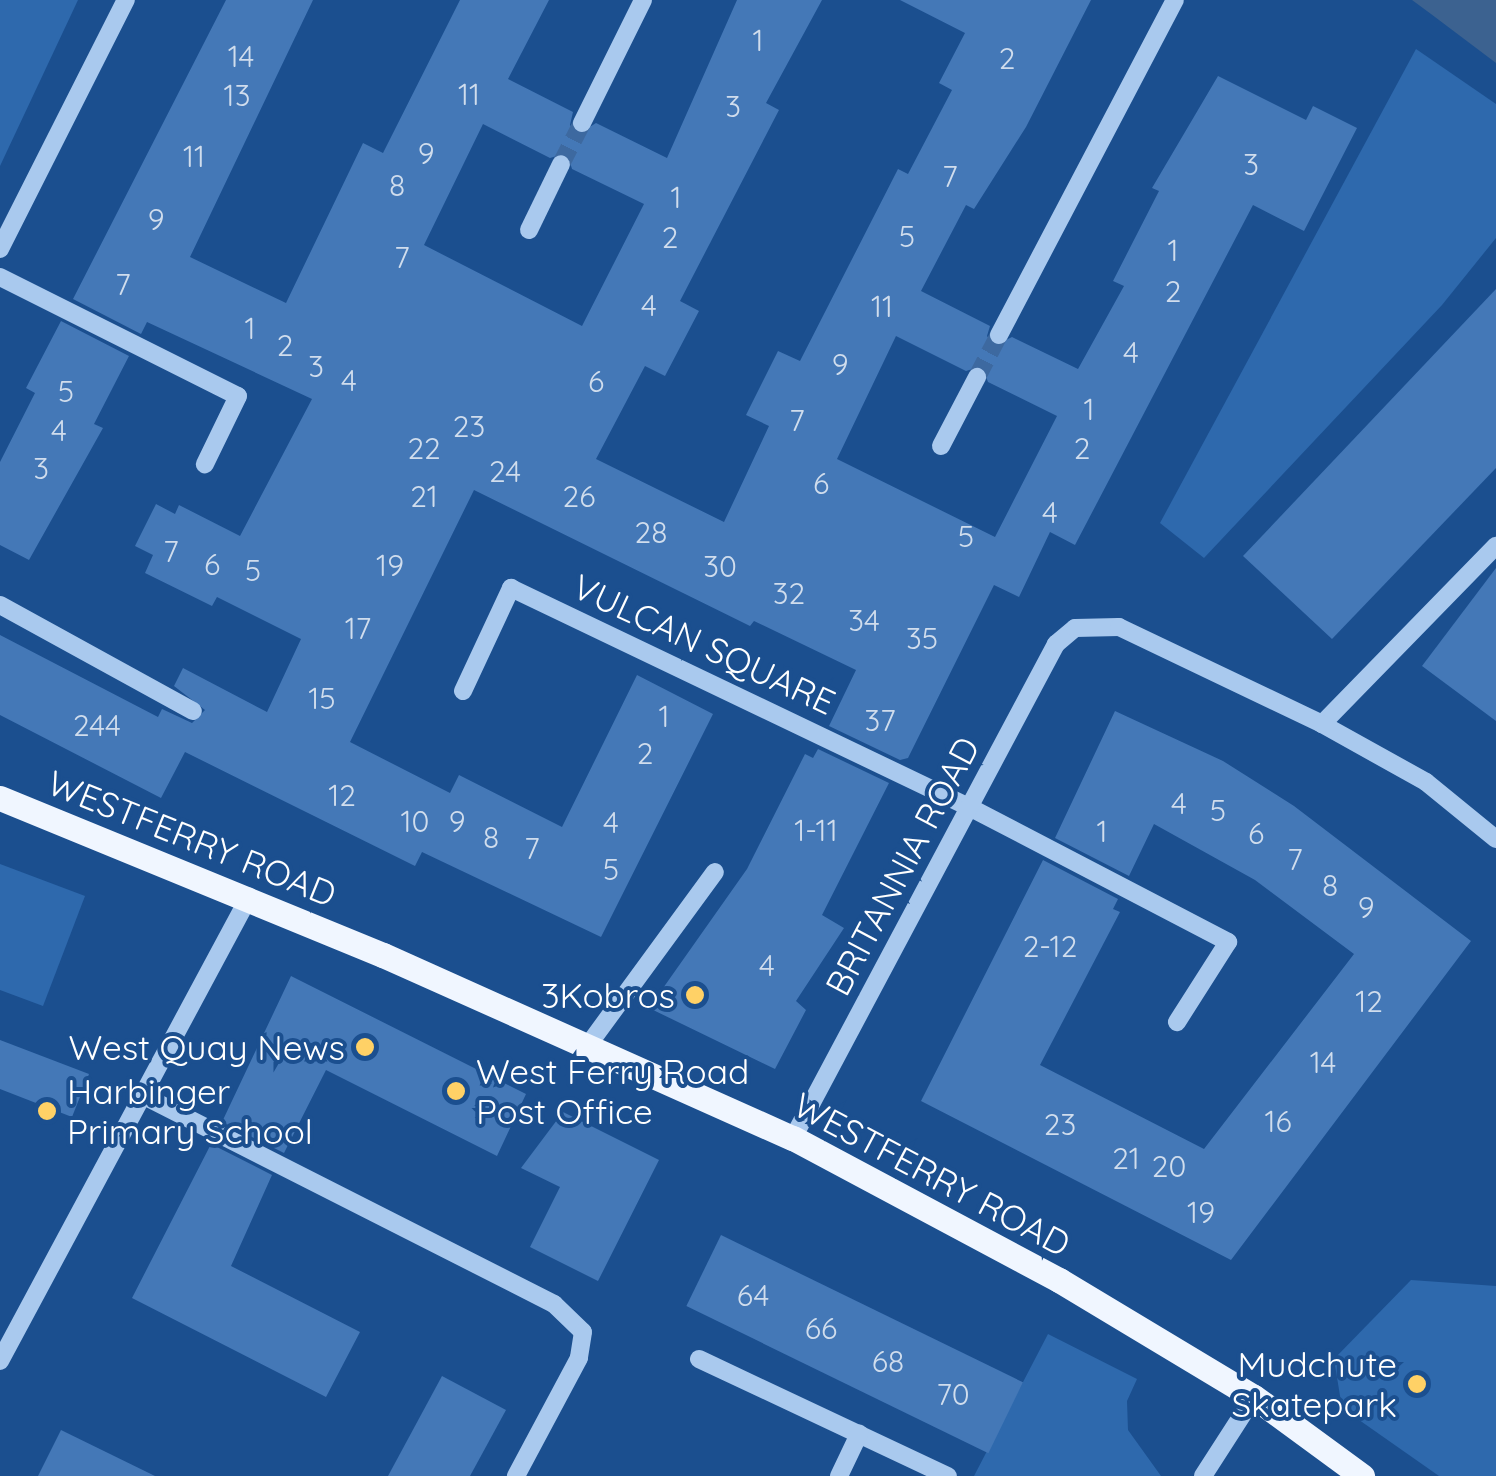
<!DOCTYPE html>
<style>
body{margin:0}
#map{position:relative;width:1496px;height:1476px;overflow:hidden;background:#1b4f8f;font-family:Quicksand,sans-serif}
div>[style]{position:absolute}
[style*='--x']{left:calc(var(--x)*1px);top:calc(var(--y)*1px);width:calc(var(--w)*1px);rotate:calc(var(--a)*1deg)}
.green>*{inset:0;background:#2e69ad}
.water>*{inset:0;background:#3c6290}
.building>*{inset:0;background:#4478b7;transform-origin:0 0}
.minor-tunnel>*{height:18px;margin-top:-9px;transform-origin:0;background:repeating-linear-gradient(90deg,#3d69a0 0 18px,transparent 0 27px)}
.minor>*{height:18px;margin:-9px;padding:0 9px;transform-origin:9px;border-radius:9px;background:#a9c9ee}
.major>*{height:25px;margin:-12.5px;padding:0 12.5px;transform-origin:12.5px;border-radius:12.5px;background:#f0f6ff}
.dots>*{width:28px;height:28px;translate:-50% -50%;box-sizing:border-box;border:5px solid #1b4f8f;border-radius:50%}
span{translate:-50% -50%;white-space:nowrap;text-align:center;line-height:1.15;-webkit-text-stroke:8px #1b4f8f;paint-order:stroke}
.number-label{font-size:30px;color:#d0dded}
.number-label span{-webkit-text-stroke-width:0}
.street-label{font-size:35px;color:#fff}
.poi-label{font-size:35px;color:#fff}
.right{translate:-100% -50%;text-align:right}
.left{translate:0 -50%;text-align:left}
</style>
<div id="map">
<div class="green">
<div style="clip-path:polygon(0 0,78px 0,0 166px)"></div>
<div style="clip-path:polygon(1416px 49px,1496px 104px,1496px 238px,1442px 305px,1204px 558px,1160px 523px)"></div>
<div style="clip-path:polygon(0 864px,85px 896px,43px 1006px,0 990px)"></div>
<div style="clip-path:polygon(1411px 1280px,1496px 1286px,1496px 1476px,1439px 1476px,1342px 1408px,1334px 1359px)"></div>
<div style="clip-path:polygon(1048px 1334px,1137px 1379px,1127px 1401px,1128px 1430px,1161px 1476px,974px 1476px)"></div>
</div>
<div class="water">
<div style="clip-path:polygon(1412px 0,1496px 0,1496px 63px,1431px 14px)"></div>
</div>
<div class="building">
<div style="clip-path:polygon(evenodd,226px 0,313px 0,190px 257px,286px 303px,363px 143px,383px 153px,460px 0,549px 0,508px 79px,573px 112px,570px 125px,577px 135px,596px 123px,667px 158px,737px 0,822px 0,766px 103px,779px 110px,680px 301px,699px 311px,665px 376px,645px 366px,596px 459px,724px 522px,769px 426px,746px 415px,778px 351px,800px 361px,898px 169px,908px 174px,952px 90px,939px 83px,965px 33px,900px 0,1091px 0,1026px 127px,974px 209px,966px 205px,921px 291px,990px 326px,987px 336px,994px 346px,1012px 337px,1078px 369px,1124px 286px,1113px 281px,1159px 191px,1152px 188px,1218px 76px,1306px 120px,1313px 106px,1357px 128px,1304px 231px,1253px 205px,1075px 545px,1050px 532px,1019px 597px,994px 585px,908px 758px,900px 760px,829px 726px,856px 670px,754px 621px,750px 626px,474px 490px,350px 742px,450px 793px,459px 775px,562px 827px,637px 675px,713px 714px,601px 937px,422px 852px,415px 866px,185px 752px,161px 798px,0 715px,0 635px,158px 717px,162px 709px,192px 723px,205px 710px,174px 686px,183px 668px,267px 712px,301px 639px,217px 597px,212px 606px,145px 573px,153px 555px,135px 546px,156px 504px,175px 514px,179px 505px,240px 536px,312px 399px,147px 322px,141px 334px,73px 299px,226px 0,483px 124px,550px 158px,567px 153px,572px 169px,644px 204px,582px 326px,424px 245px,483px 124px,226px 0,896px 336px,966px 371px,982px 366px,988px 382px,1057px 416px,995px 537px,837px 459px,896px 336px)"></div>
<div style="clip-path:polygon(1496px 289px,1496px 468px,1332px 639px,1243px 556px)"></div>
<div style="clip-path:polygon(61px 321px,129px 356px,94px 424px,103px 428px,29px 560px,0 545px,0 462px,35px 393px,26px 388px)"></div>
<div style="clip-path:polygon(1496px 568px,1496px 721px,1422px 666px)"></div>
<div style="clip-path:polygon(1115px 711px,1223px 761px,1294px 806px,1471px 941px,1231px 1260px,921px 1101px,1043px 860px,1118px 899px,1113px 909px,1120px 912px,1040px 1065px,1204px 1149px,1354px 954px,1255px 880px,1154px 824px,1129px 876px,1055px 838px)"></div>
<div style="clip-path:polygon(818px 749px,889px 783px,822px 915px,844px 928px,796px 1001px,806px 1010px,775px 1069px,649px 1008px,747px 869px,805px 754px,813px 758px)"></div>
<div style="clip-path:polygon(291px 976px,526px 1094px,497px 1156px,326px 1070px,284px 1153px,222px 1122px)"></div>
<div style="clip-path:polygon(0 1040px,89px 1074px,72px 1117px,0 1089px)"></div>
<div style="clip-path:polygon(563px 1112px,659px 1160px,598px 1281px,530px 1247px,560px 1187px,521px 1168px)"></div>
<div style="clip-path:polygon(211px 1144px,272px 1175px,231px 1266px,360px 1332px,326px 1397px,132px 1298px)"></div>
<div style="left:721px;top:1235px;width:336px;height:79px;rotate:26deg"></div>
<div style="clip-path:polygon(442px 1376px,506px 1410px,470px 1476px,388px 1476px)"></div>
<div style="clip-path:polygon(61px 1430px,155px 1476px,38px 1476px)"></div>
</div>
<div class="minor-tunnel">
<div style="--x:561;--y:164;--w:46;--a:-62.9"></div>
<div style="--x:977;--y:377;--w:47;--a:-62.4"></div>
</div>
<div class="minor">
<div style="--x:582;--y:123;--w:137;--a:-63.6"></div>
<div style="--x:529;--y:230;--w:73;--a:-64.1"></div>
<div style="--x:0;--y:249;--w:279;--a:-63.2"></div>
<div style="--x:0;--y:277;--w:266;--a:26.6"></div>
<div style="--x:238;--y:396;--w:76;--a:115.9"></div>
<div style="--x:999;--y:335;--w:378;--a:-62.3"></div>
<div style="--x:941;--y:446;--w:78;--a:-62.4"></div>
<div style="--x:0;--y:605;--w:220;--a:28.8"></div>
<div style="--x:463;--y:691;--w:114;--a:-65"></div>
<div style="--x:511;--y:588;--w:510;--a:25.56"></div>
<div style="--x:971;--y:808;--w:290;--a:27.5"></div>
<div style="--x:1228;--y:942;--w:95;--a:122.5"></div>
<div style="--x:1322;--y:724;--w:249;--a:-45.7"></div>
<div style="--x:589;--y:1044;--w:213;--a:-53.8"></div>
<div style="--x:144;--y:1096;--w:460;--a:26.9"></div>
<div style="--x:554;--y:1304;--w:40;--a:44"></div>
<div style="--x:583;--y:1332;--w:26;--a:99"></div>
<div style="--x:579;--y:1358;--w:134;--a:118.1"></div>
<div style="--x:793;--y:1138;--w:560;--a:-61.97"></div>
<div style="--x:1056;--y:644;--w:25;--a:-40"></div>
<div style="--x:1075;--y:628;--w:44;--a:-1.3"></div>
<div style="--x:1119;--y:627;--w:225;--a:25.5"></div>
<div style="--x:1322;--y:724;--w:119;--a:29.1"></div>
<div style="--x:1426;--y:782;--w:90;--a:39.2"></div>
<div style="--x:699;--y:1359;--w:275;--a:25.2"></div>
<div style="--x:0;--y:1361;--w:527;--a:-61.78"></div>
<div style="--x:839;--y:1476;--w:47;--a:-64.5"></div>
<div style="--x:1203;--y:1476;--w:94;--a:-57.2"></div>
</div>
<div class="major">
<div style="--x:0;--y:798;--w:414;--a:22.3"></div>
<div style="--x:383;--y:955;--w:449;--a:24.1"></div>
<div style="--x:793;--y:1138;--w:302;--a:28.1"></div>
<div style="--x:1059;--y:1280;--w:227;--a:31"></div>
<div style="--x:1254;--y:1397;--w:134;--a:36.2"></div>
</div>
<div class="dots">
<div style="left:695px;top:995px;background:#ffd166"></div>
<div style="left:365px;top:1047px;background:#ffd166"></div>
<div style="left:456px;top:1091px;background:#ffd166"></div>
<div style="left:47px;top:1111px;background:#ffd166"></div>
<div style="left:1417px;top:1384px;background:#ffd166"></div>
</div>
<div class="number-label">
<span style="left:758px;top:40px">1</span>
<span style="left:241px;top:56px">14</span>
<span style="left:1007px;top:58px">2</span>
<span style="left:469px;top:94px">11</span>
<span style="left:237px;top:95px">13</span>
<span style="left:733px;top:106px">3</span>
<span style="left:426px;top:153px">9</span>
<span style="left:194px;top:156px">11</span>
<span style="left:1251px;top:164px">3</span>
<span style="left:950px;top:176px">7</span>
<span style="left:397px;top:185px">8</span>
<span style="left:676px;top:197px">1</span>
<span style="left:156px;top:219px">9</span>
<span style="left:907px;top:236px">5</span>
<span style="left:670px;top:237px">2</span>
<span style="left:1173px;top:250px">1</span>
<span style="left:402px;top:257px">7</span>
<span style="left:123px;top:284px">7</span>
<span style="left:1173px;top:291px">2</span>
<span style="left:649px;top:305px">4</span>
<span style="left:882px;top:306px">11</span>
<span style="left:250px;top:328px">1</span>
<span style="left:285px;top:345px">2</span>
<span style="left:1131px;top:352px">4</span>
<span style="left:840px;top:364px">9</span>
<span style="left:316px;top:366px">3</span>
<span style="left:349px;top:380px">4</span>
<span style="left:596px;top:381px">6</span>
<span style="left:66px;top:391px">5</span>
<span style="left:1089px;top:409px">1</span>
<span style="left:797px;top:420px">7</span>
<span style="left:469px;top:426px">23</span>
<span style="left:59px;top:430px">4</span>
<span style="left:424px;top:448px">22</span>
<span style="left:1082px;top:448px">2</span>
<span style="left:41px;top:468px">3</span>
<span style="left:505px;top:471px">24</span>
<span style="left:821px;top:483px">6</span>
<span style="left:424px;top:496px">21</span>
<span style="left:579px;top:496px">26</span>
<span style="left:1050px;top:512px">4</span>
<span style="left:651px;top:532px">28</span>
<span style="left:966px;top:536px">5</span>
<span style="left:171px;top:551px">7</span>
<span style="left:212px;top:564px">6</span>
<span style="left:390px;top:565px">19</span>
<span style="left:720px;top:566px">30</span>
<span style="left:253px;top:570px">5</span>
<span style="left:789px;top:593px">32</span>
<span style="left:864px;top:620px">34</span>
<span style="left:358px;top:628px">17</span>
<span style="left:922px;top:638px">35</span>
<span style="left:322px;top:698px">15</span>
<span style="left:664px;top:716px">1</span>
<span style="left:880px;top:720px">37</span>
<span style="left:97px;top:725px">244</span>
<span style="left:645px;top:753px">2</span>
<span style="left:342px;top:795px">12</span>
<span style="left:1179px;top:803px">4</span>
<span style="left:1218px;top:810px">5</span>
<span style="left:415px;top:821px">10</span>
<span style="left:457px;top:821px">9</span>
<span style="left:611px;top:822px">4</span>
<span style="left:816px;top:830px">1-11</span>
<span style="left:1102px;top:831px">1</span>
<span style="left:1256px;top:833px">6</span>
<span style="left:491px;top:837px">8</span>
<span style="left:532px;top:848px">7</span>
<span style="left:1295px;top:859px">7</span>
<span style="left:611px;top:869px">5</span>
<span style="left:1330px;top:885px">8</span>
<span style="left:1366px;top:907px">9</span>
<span style="left:1050px;top:946px">2-12</span>
<span style="left:767px;top:965px">4</span>
<span style="left:1369px;top:1001px">12</span>
<span style="left:1323px;top:1062px">14</span>
<span style="left:1278px;top:1121px">16</span>
<span style="left:1060px;top:1124px">23</span>
<span style="left:1126px;top:1158px">21</span>
<span style="left:1169px;top:1166px">20</span>
<span style="left:1201px;top:1212px">19</span>
<span style="left:753px;top:1295px">64</span>
<span style="left:821px;top:1328px">66</span>
<span style="left:888px;top:1361px">68</span>
<span style="left:953px;top:1394px">70</span>
</div>
<div class="street-label">
<span style="left:704px;top:644px;rotate:25deg">VULCAN SQUARE</span>
<span style="left:192px;top:838px;rotate:22deg">WESTFERRY ROAD</span>
<span style="left:902px;top:866px;rotate:-62deg">BRITANNIA ROAD</span>
<span style="left:932px;top:1174px;rotate:28deg">WESTFERRY ROAD</span>
</div>
<div class="poi-label">
<span class="right" style="left:675px;top:995px">3Kobros</span>
<span class="right" style="left:345px;top:1047px">West Quay News</span>
<span class="left" style="left:476px;top:1091px">West Ferry Road<br>Post Office</span>
<span class="left" style="left:67px;top:1111px">Harbinger<br>Primary School</span>
<span class="right" style="left:1397px;top:1384px">Mudchute<br>Skatepark</span>
</div>
</div>
